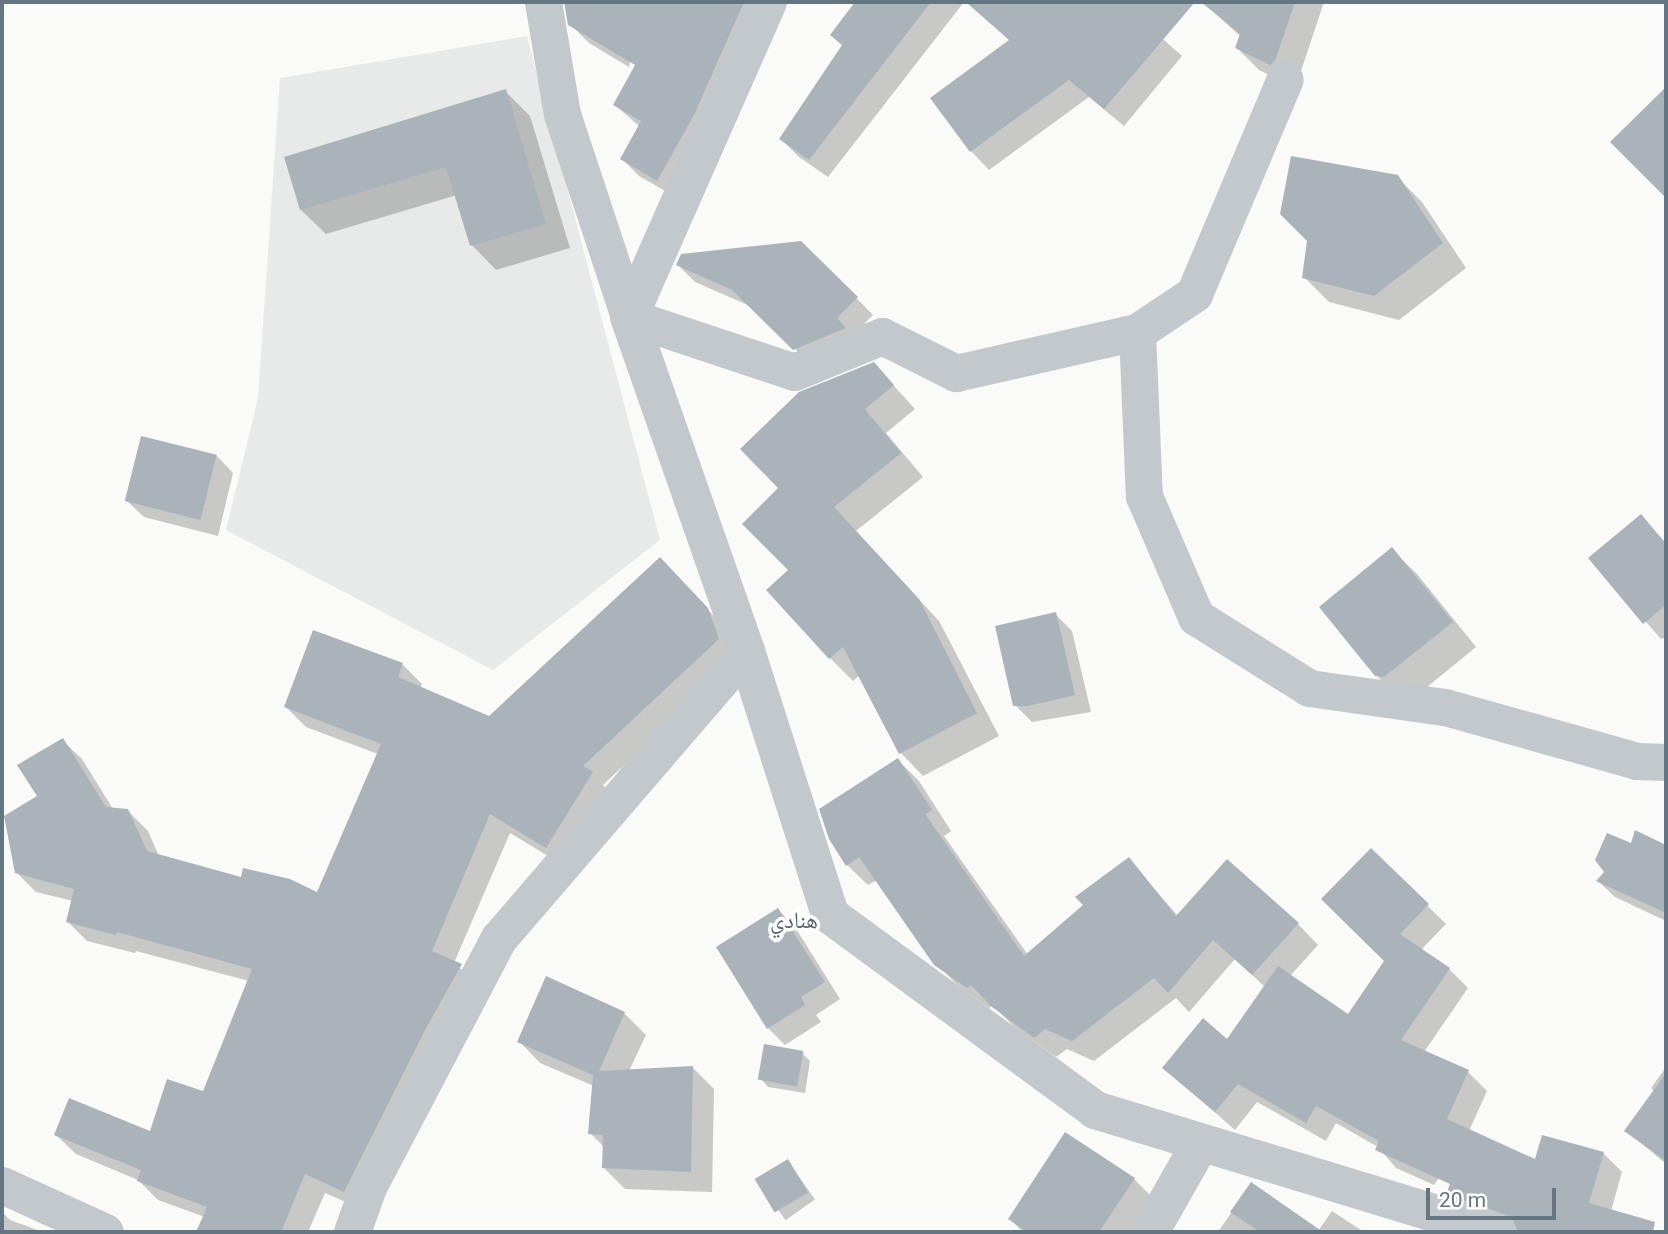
<!DOCTYPE html>
<meta charset="utf-8">
<style>
body{margin:0}
#map{position:relative;width:1668px;height:1234px;overflow:hidden;background:#fafaf8;font-family:Roboto,"Noto Naskh Arabic",sans-serif}
div>[style]{position:absolute}
[style*='--x']{left:calc(var(--x)*1px);top:calc(var(--y)*1px);width:calc(var(--w)*1px);rotate:calc(var(--a)*1deg)}
.built>*{inset:0;background:#e8e9e9}
.shadow>*{inset:0;background:#0003;transform-origin:0 0}
.building>*{inset:0;background:#aab3b9;transform-origin:0 0}
.minor>*{height:37px;margin:-18.5px;padding:0 18.5px;transform-origin:18.5px;border-radius:18.5px;background:#c3c8cc}
.tertiary>*{height:38px;margin:-19px;padding:0 19px;transform-origin:19px;border-radius:19px;background:#c3c8cc}
span{translate:-50% -50%;white-space:nowrap;text-align:center;line-height:1.15;-webkit-text-stroke:7px #fff;paint-order:stroke}
.quarter-label{font-size:23px;color:#57646e}
.frame{position:absolute;inset:0;border:4px solid #657683;pointer-events:none}
.scale{position:absolute;left:1426px;top:1188px;width:130px;height:32px;box-sizing:border-box;border:4px solid #657683;border-top:0;padding-left:9px;font-size:21px;line-height:24px;white-space:nowrap;color:#657683;-webkit-text-stroke:5px #fff;paint-order:stroke}
</style>
<div id="map">
<div class="built">
<div style="clip-path:polygon(527px 36px,660px 540px,493px 670px,226px 530px,258px 398px,280px 78px)"></div>
</div>
<div class="shadow">
<div style="clip-path:polygon(573px 2px,598px 2px,620px 15px,637px 32px,629px 67px,589px 43px,572px 26px)"></div>
<div style="clip-path:polygon(672px 2px,766px 2px,674px 196px,639px 176px,622px 159px,640px 127px,615px 105px)"></div>
<div style="clip-path:polygon(858px 2px,964px 2px,828px 177px,799px 157px,781px 139px,843px 46px,832px 35px)"></div>
<div style="clip-path:polygon(966px 2px,1121px 2px,1182px 56px,1124px 126px,1089px 97px,989px 170px,971px 151px,932px 98px,1011px 41px)"></div>
<div style="clip-path:polygon(1203px 2px,1324px 2px,1297px 83px,1293px 87px,1259px 70px,1237px 48px,1241px 37px)"></div>
<div style="clip-path:polygon(1666px 89px,1666px 196px,1613px 142px)"></div>
<div style="clip-path:polygon(505px 91px,530px 116px,570px 248px,496px 270px,472px 245px,457px 195px,326px 234px,301px 210px)"></div>
<div style="clip-path:polygon(1397px 177px,1422px 202px,1466px 268px,1399px 320px,1329px 302px,1304px 277px)"></div>
<div style="clip-path:polygon(801px 242px,873px 315px,853px 335px,812px 365px,750px 306px,695px 282px,678px 265px)"></div>
<div style="clip-path:polygon(874px 364px,915px 409px,886px 433px,923px 477px,856px 531px,939px 621px,999px 736px,923px 776px,900px 752px,860px 675px,853px 681px,830px 658px,790px 570px,781px 488px)"></div>
<div style="clip-path:polygon(217px 456px,233px 473px,218px 536px,144px 517px,127px 501px)"></div>
<div style="clip-path:polygon(1641px 516px,1666px 543px,1666px 637px,1661px 639px,1591px 559px)"></div>
<div style="clip-path:polygon(1392px 550px,1417px 574px,1476px 647px,1410px 701px,1401px 700px,1376px 675px)"></div>
<div style="clip-path:polygon(679px 579px,727px 630px,737px 659px,603px 785px,611px 793px,566px 867px,510px 833px,454px 963px,480px 985px,364px 1210px,325px 1193px,308px 1232px,198px 1232px,205px 1217px,158px 1200px,138px 1180px,76px 1154px,56px 1135px,151px 1133px,204px 1093px,249px 981px,136px 951px,135px 953px,87px 941px,68px 922px,73px 901px,36px 892px,16px 872px,40px 797px,62px 740px,82px 759px,113px 809px,128px 811px,148px 831px,159px 856px,242px 879px,318px 894px,378px 754px,306px 727px,286px 707px,402px 664px,422px 684px,420px 688px,490px 718px)"></div>
<div style="clip-path:polygon(1055px 614px,1072px 631px,1091px 712px,1032px 722px,1015px 705px)"></div>
<div style="clip-path:polygon(898px 760px,919px 781px,951px 831px,944px 836px,1028px 955px,1086px 906px,1129px 860px,1178px 916px,1298px 924px,1318px 945px,1290px 976px,1349px 1017px,1386px 961px,1371px 850px,1446px 924px,1421px 950px,1449px 969px,1468px 988px,1424px 1052px,1468px 1072px,1487px 1091px,1469px 1131px,1536px 1162px,1603px 1153px,1622px 1172px,1611px 1211px,1629px 1232px,1520px 1232px,1467px 1212px,1448px 1193px,1461px 1147px,1434px 1185px,1396px 1168px,1378px 1147px,1336px 1123px,1326px 1141px,1257px 1102px,1235px 1130px,1164px 1068px,1228px 1041px,1265px 987px,1235px 959px,1189px 1012px,1176px 998px,1094px 1061px,1067px 1049px,1056px 1057px,1015px 1028px,993px 1005px,989px 1008px,957px 985px,936px 963px,877px 880px,868px 885px,847px 865px)"></div>
<div style="clip-path:polygon(1636px 833px,1666px 847px,1666px 921px,1615px 897px,1598px 881px,1632px 845px)"></div>
<div style="clip-path:polygon(778px 910px,795px 927px,840px 999px,816px 1015px,821px 1022px,785px 1045px,768px 1028px)"></div>
<div style="clip-path:polygon(624px 1013px,646px 1035px,629px 1071px,693px 1068px,714px 1089px,712px 1192px,625px 1189px,603px 1167px,604px 1147px,590px 1133px,594px 1086px,540px 1063px,519px 1041px)"></div>
<div style="clip-path:polygon(802px 1053px,810px 1061px,805px 1093px,768px 1087px,760px 1078px)"></div>
<div style="clip-path:polygon(1666px 1067px,1666px 1164px,1627px 1131px,1655px 1092px,1651px 1088px)"></div>
<div style="left:788px;top:1161px;width:47px;height:36px;rotate:55deg"></div>
<div style="clip-path:polygon(1134px 1179px,1155px 1200px,1133px 1232px,1023px 1232px,1010px 1219px)"></div>
<div style="clip-path:polygon(1251px 1184px,1318px 1231px,1332px 1211px,1364px 1232px,1218px 1232px)"></div>
<div style="clip-path:polygon(2px 1212px,10px 1220px,43px 1232px,2px 1232px)"></div>
</div>
<div class="building">
<div style="clip-path:polygon(564px 2px,744px 2px,694px 115px,657px 181px,620px 159px,641px 121px,613px 105px,635px 65px,568px 25px)"></div>
<div style="clip-path:polygon(855px 2px,931px 2px,809px 160px,779px 139px,842px 45px,830px 35px)"></div>
<div style="clip-path:polygon(966px 2px,1195px 2px,1104px 109px,1069px 80px,970px 152px,930px 98px,1009px 40px)"></div>
<div style="clip-path:polygon(1201px 2px,1295px 2px,1275px 61px,1270px 65px,1235px 48px,1240px 34px)"></div>
<div style="clip-path:polygon(1666px 87px,1666px 198px,1610px 142px)"></div>
<div style="clip-path:polygon(506px 89px,546px 224px,470px 246px,446px 167px,300px 210px,284px 157px)"></div>
<div style="clip-path:polygon(1291px 156px,1398px 175px,1443px 243px,1374px 296px,1302px 278px,1307px 241px,1280px 214px)"></div>
<div style="clip-path:polygon(801px 241px,858px 297px,837px 318px,846px 328px,793px 350px,732px 290px,676px 265px,681px 254px)"></div>
<div style="clip-path:polygon(874px 362px,894px 385px,865px 409px,901px 453px,834px 507px,919px 599px,977px 713px,899px 754px,843px 647px,829px 659px,766px 590px,788px 570px,742px 524px,778px 488px,740px 449px,799px 392px)"></div>
<div style="left:141px;top:436px;width:78px;height:67px;rotate:14deg"></div>
<div style="clip-path:polygon(1641px 514px,1666px 544px,1666px 605px,1643px 624px,1588px 558px)"></div>
<div style="clip-path:polygon(1392px 547px,1453px 622px,1384px 677px,1375px 676px,1319px 607px)"></div>
<div style="clip-path:polygon(660px 557px,708px 608px,719px 639px,583px 766px,593px 772px,546px 848px,490px 814px,432px 951px,462px 964px,425px 1030px,344px 1192px,305px 1174px,281px 1232px,196px 1232px,207px 1207px,137px 1181px,141px 1170px,54px 1135px,69px 1098px,150px 1131px,167px 1079px,203px 1091px,252px 969px,117px 932px,116px 935px,66px 922px,74px 889px,15px 873px,4px 816px,37px 796px,17px 765px,63px 738px,106px 807px,128px 809px,147px 851px,241px 877px,243px 868px,290px 879px,317px 892px,381px 744px,284px 707px,313px 630px,403px 663px,398px 677px,489px 716px)"></div>
<div style="clip-path:polygon(1056px 612px,1075px 695px,1028px 706px,1013px 706px,995px 626px)"></div>
<div style="clip-path:polygon(898px 758px,932px 810px,925px 814px,1024px 956px,1083px 905px,1075px 897px,1129px 857px,1176px 916px,1227px 859px,1299px 923px,1252px 975px,1213px 940px,1168px 993px,1154px 978px,1072px 1041px,1045px 1029px,1034px 1038px,992px 1007px,971px 985px,967px 988px,934px 965px,859px 857px,846px 866px,829px 839px,819px 809px)"></div>
<div style="clip-path:polygon(1635px 830px,1666px 845px,1666px 913px,1596px 881px,1604px 872px,1595px 860px,1607px 833px,1631px 843px)"></div>
<div style="clip-path:polygon(1371px 848px,1429px 904px,1400px 934px,1450px 968px,1401px 1040px,1469px 1070px,1447px 1119px,1535px 1159px,1542px 1135px,1604px 1152px,1589px 1203px,1655px 1222px,1653px 1232px,1518px 1232px,1512px 1217px,1446px 1194px,1450px 1184px,1375px 1150px,1379px 1141px,1316px 1106px,1306px 1123px,1238px 1084px,1215px 1112px,1162px 1068px,1203px 1018px,1227px 1039px,1278px 966px,1348px 1014px,1384px 961px,1321px 899px)"></div>
<div style="clip-path:polygon(778px 908px,825px 982px,801px 997px,805px 1005px,767px 1029px,716px 947px)"></div>
<div style="clip-path:polygon(546px 976px,625px 1012px,599px 1071px,693px 1066px,691px 1172px,602px 1168px,603px 1135px,588px 1134px,593px 1075px,517px 1042px)"></div>
<div style="left:764px;top:1044px;width:40px;height:36px;rotate:10deg"></div>
<div style="clip-path:polygon(1666px 1073px,1666px 1161px,1624px 1131px)"></div>
<div style="clip-path:polygon(1065px 1132px,1135px 1178px,1099px 1232px,1027px 1232px,1008px 1219px)"></div>
<div style="left:788px;top:1159px;width:39px;height:39px;rotate:59deg"></div>
<div style="clip-path:polygon(1251px 1182px,1323px 1232px,1260px 1232px,1230px 1212px)"></div>
</div>
<div class="minor">
<div style="--x:543;--y:2;--w:114;--a:80.4"></div>
<div style="--x:562;--y:114;--w:214;--a:71.7"></div>
<div style="--x:629;--y:317;--w:174;--a:18.4"></div>
<div style="--x:794;--y:372;--w:95;--a:-22.2"></div>
<div style="--x:882;--y:336;--w:83;--a:26.6"></div>
<div style="--x:956;--y:373;--w:186;--a:-12.8"></div>
<div style="--x:1137;--y:332;--w:69;--a:-33.7"></div>
<div style="--x:1194;--y:294;--w:233;--a:-67.1"></div>
<div style="--x:1137;--y:332;--w:164;--a:87.6"></div>
<div style="--x:1144;--y:496;--w:132;--a:66.7"></div>
<div style="--x:1196;--y:617;--w:133;--a:32.1"></div>
<div style="--x:1309;--y:688;--w:137;--a:8"></div>
<div style="--x:1445;--y:707;--w:199;--a:15.7"></div>
<div style="--x:1637;--y:761;--w:29;--a:2"></div>
<div style="--x:2;--y:1185;--w:113;--a:24.5"></div>
<div style="--x:352;--y:1232;--w:48;--a:-70.4"></div>
<div style="--x:368;--y:1187;--w:281;--a:-62.3"></div>
<div style="--x:499;--y:938;--w:379;--a:-49.3"></div>
</div>
<div class="tertiary">
<div style="--x:768;--y:2;--w:344;--a:113.8"></div>
<div style="--x:629;--y:317;--w:354;--a:70.7"></div>
<div style="--x:746;--y:651;--w:277;--a:72.3"></div>
<div style="--x:830;--y:915;--w:329;--a:36.3"></div>
<div style="--x:1095;--y:1110;--w:420;--a:16.9"></div>
<div style="--x:1150;--y:1232;--w:101;--a:-60.4"></div>
</div>
<div class="quarter-label">
<span style="left:794px;top:921px">هنادي</span>
</div>
<div class="frame"></div>
<div class="scale">20 m</div>
</div>
